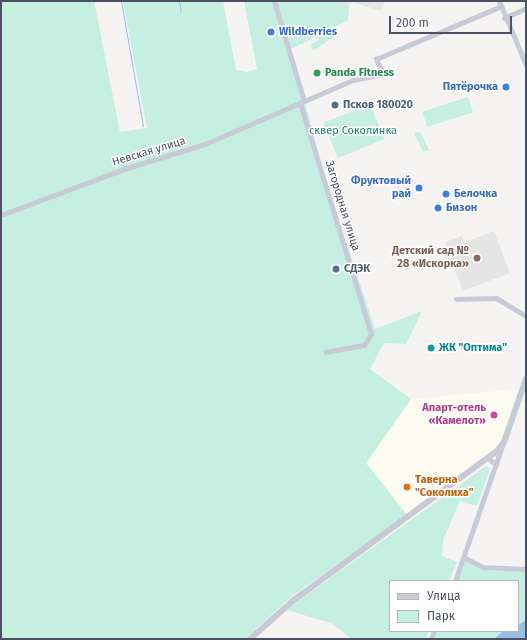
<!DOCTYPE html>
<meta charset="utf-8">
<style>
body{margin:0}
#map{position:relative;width:527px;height:640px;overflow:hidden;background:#f5f4f3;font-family:"Fira Sans",sans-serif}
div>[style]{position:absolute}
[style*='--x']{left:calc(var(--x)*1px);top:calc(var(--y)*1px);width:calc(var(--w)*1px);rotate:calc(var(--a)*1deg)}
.commercial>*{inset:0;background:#fcfcf0}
.education>*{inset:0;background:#e6e5e5}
.green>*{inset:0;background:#c5efe0;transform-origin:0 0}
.water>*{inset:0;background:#95c1e9}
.stream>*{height:1px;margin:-0.5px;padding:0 0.5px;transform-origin:0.5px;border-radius:0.5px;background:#95c1e9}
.minor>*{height:5px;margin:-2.5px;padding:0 2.5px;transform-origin:2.5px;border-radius:2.5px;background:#c8cbd6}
.tertiary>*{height:6px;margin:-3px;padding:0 3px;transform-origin:3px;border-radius:3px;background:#c8cbd6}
.dots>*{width:11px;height:11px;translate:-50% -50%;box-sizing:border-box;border:2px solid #fff;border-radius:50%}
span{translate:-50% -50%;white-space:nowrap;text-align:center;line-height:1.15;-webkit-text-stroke:3px #fff;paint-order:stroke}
.shop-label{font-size:11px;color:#366cbe;font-weight:700}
.left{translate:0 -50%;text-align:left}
.right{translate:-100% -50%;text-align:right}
.leisure-label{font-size:11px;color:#27864d;font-weight:700}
.service-label{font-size:11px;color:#4e5e75;font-weight:700}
.park-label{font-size:11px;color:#1d8068}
.street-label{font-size:11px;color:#4b5160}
.education-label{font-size:11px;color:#785e54;font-weight:700}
.culture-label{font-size:11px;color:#0d838f;font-weight:700}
.hotel-label{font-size:11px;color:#b23c85;font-weight:700}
.food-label{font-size:11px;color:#c56008;font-weight:700}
.frame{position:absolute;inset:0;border:2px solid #4b5160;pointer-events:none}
.legend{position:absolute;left:389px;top:580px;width:130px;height:52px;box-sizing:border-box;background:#fff;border:1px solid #b7b9bf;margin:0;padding:5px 7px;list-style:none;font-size:12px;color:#4b5160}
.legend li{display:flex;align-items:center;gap:8px;height:20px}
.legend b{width:20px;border:1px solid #b7b9bf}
.scale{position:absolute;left:389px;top:16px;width:123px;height:18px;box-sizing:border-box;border:2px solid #4b5160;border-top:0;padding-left:5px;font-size:12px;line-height:14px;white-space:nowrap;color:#4b5160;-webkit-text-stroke:3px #fff;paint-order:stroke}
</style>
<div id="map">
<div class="commercial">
<div style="clip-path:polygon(519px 389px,500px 443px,407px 515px,366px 463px,411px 399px)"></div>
</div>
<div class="education">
<div style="clip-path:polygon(330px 1px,385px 1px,382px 11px,351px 2px,349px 6px)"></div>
<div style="clip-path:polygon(494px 231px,510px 273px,463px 291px,445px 242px,462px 236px,465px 242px)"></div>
</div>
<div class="green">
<div style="clip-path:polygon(1px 1px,94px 1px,120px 132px,147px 128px,123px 1px,223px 1px,236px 70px,246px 72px,257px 69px,244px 1px,330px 1px,349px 6px,348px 20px,291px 49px,325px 178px,375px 329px,422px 311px,406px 344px,384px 343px,370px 369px,411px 399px,366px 463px,407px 515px,292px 596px,245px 639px,1px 639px)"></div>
<div style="clip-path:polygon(333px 28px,335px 36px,313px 51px,310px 44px,319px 40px,317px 35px)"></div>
<div style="left:468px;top:97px;width:16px;height:48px;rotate:72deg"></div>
<div style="left:370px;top:104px;width:38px;height:50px;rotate:68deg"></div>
<div style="clip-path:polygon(420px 132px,429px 150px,423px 152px,414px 133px)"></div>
<div style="clip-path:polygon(486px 466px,490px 468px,477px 506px,460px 501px,443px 540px,442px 556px,457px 562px,449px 581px,390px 581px,390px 631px,429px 631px,426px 639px,352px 639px,331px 623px,286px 610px)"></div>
<div style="clip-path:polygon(466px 560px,491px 571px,526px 570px,526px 620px,521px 624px,518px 625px,518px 581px,458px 581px)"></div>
<div style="clip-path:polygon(438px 631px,503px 631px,494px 639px,434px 639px)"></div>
</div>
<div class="water">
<div style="clip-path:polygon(526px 620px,526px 639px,494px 639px,503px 631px,518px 631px,518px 625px)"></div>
</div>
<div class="stream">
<div style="--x:121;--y:1;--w:127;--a:80"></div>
<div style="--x:179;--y:1;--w:11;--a:80"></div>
</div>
<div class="minor">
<div style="--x:274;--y:1;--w:104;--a:73.3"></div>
<div style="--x:499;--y:1;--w:69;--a:67.1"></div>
<div style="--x:504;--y:18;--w:24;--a:-24"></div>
<div style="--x:300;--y:103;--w:242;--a:72.9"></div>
<div style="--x:371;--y:334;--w:13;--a:122"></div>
<div style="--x:364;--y:345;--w:39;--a:170"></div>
<div style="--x:1;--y:215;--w:134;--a:-20.5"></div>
<div style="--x:127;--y:168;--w:82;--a:-17.1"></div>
<div style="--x:205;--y:144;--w:161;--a:-23.4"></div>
<div style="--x:353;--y:80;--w:31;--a:-11"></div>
<div style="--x:383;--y:74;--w:17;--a:-115"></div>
<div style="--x:376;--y:59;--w:134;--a:-22.9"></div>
<div style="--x:456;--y:299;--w:40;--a:-1.4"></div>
<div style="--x:496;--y:298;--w:35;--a:31"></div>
<div style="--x:488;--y:458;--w:11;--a:41"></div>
<div style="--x:465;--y:558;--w:20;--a:27"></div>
<div style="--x:483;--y:567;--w:43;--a:2.7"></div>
<div style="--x:455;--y:581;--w:143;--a:-70.8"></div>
<div style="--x:431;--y:639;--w:9;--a:-69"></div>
</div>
<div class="tertiary">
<div style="--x:250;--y:639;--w:59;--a:-41.6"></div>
<div style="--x:294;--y:600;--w:252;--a:-36.3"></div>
<div style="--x:497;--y:451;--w:11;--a:-52"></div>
<div style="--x:504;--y:442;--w:67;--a:-70.8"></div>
</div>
<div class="dots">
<div style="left:271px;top:32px;background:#3f7fe0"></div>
<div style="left:317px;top:73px;background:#2e9e5b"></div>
<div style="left:506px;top:87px;background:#3f7fe0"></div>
<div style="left:335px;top:105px;background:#5c6f8a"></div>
<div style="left:419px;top:188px;background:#3f7fe0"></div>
<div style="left:446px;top:194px;background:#3f7fe0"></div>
<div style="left:438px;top:208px;background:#3f7fe0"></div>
<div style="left:477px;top:258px;background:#8d6e63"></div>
<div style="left:336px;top:269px;background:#5c6f8a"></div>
<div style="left:431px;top:348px;background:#0f9aa8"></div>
<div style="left:494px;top:415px;background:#d1479c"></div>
<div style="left:407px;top:487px;background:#e8710a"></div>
</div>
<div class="shop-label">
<span class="left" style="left:279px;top:32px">Wildberries</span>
<span class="right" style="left:498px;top:87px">Пятёрочка</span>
<span class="right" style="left:411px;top:188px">Фруктовый<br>рай</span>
<span class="left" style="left:454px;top:194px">Белочка</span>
<span class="left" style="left:446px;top:208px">Бизон</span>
</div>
<div class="leisure-label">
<span class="left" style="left:325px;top:73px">Panda Fitness</span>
</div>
<div class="service-label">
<span class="left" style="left:343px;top:105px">Псков 180020</span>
<span class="left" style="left:344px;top:269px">СДЭК</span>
</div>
<div class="park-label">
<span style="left:353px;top:131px">сквер Соколинка</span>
</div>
<div class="street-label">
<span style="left:149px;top:152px;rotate:-17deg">Невская улица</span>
<span style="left:342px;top:206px;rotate:73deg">Загородная улица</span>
</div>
<div class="education-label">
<span class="right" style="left:469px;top:258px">Детский сад №<br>28 «Искорка»</span>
</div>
<div class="culture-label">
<span class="left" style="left:439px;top:348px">ЖК "Оптима"</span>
</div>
<div class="hotel-label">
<span class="right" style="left:486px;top:415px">Апарт-отель<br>«Камелот»</span>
</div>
<div class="food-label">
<span class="left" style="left:415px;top:487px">Таверна<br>"Соколиха"</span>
</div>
<div class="frame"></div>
<ul class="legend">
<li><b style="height:5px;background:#c8cbd6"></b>Улица</li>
<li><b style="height:11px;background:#c5efe0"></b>Парк</li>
</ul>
<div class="scale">200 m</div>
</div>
